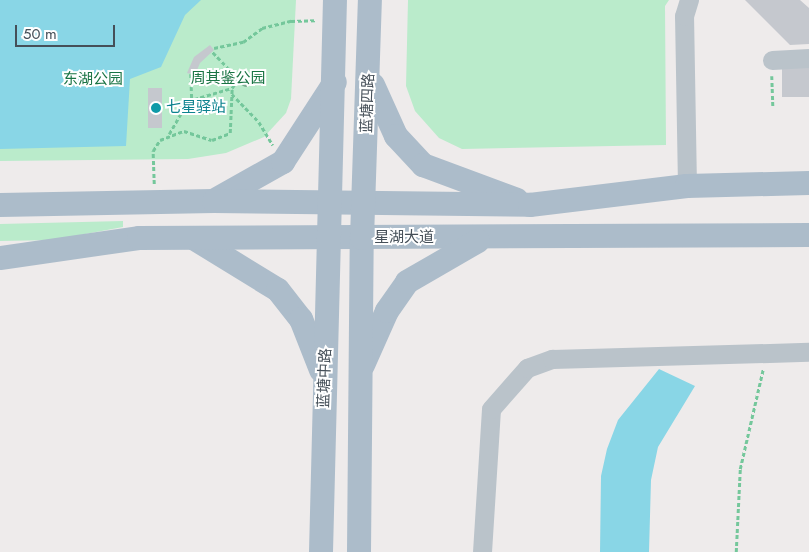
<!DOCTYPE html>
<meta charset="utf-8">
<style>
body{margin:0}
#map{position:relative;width:809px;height:552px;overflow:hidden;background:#eeebeb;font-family:Jost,"Noto Sans SC",sans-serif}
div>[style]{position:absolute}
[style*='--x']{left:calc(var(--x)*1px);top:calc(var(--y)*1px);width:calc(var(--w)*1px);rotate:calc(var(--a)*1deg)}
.green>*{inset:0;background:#baebcb}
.water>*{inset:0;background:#89d6e6}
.building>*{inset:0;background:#c5c8ce;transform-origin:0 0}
.path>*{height:2.5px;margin-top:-1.25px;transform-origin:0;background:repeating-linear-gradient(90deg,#74c79b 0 4px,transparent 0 6.5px)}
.minor>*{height:19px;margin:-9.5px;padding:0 9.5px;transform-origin:9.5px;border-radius:9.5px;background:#bac3ca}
.major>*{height:24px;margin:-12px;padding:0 12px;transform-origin:12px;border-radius:12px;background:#acbcca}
.trees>*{width:10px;height:10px;margin:-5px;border-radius:50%;background:#79aa8f}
.dots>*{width:14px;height:14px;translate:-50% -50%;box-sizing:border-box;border:2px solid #fff;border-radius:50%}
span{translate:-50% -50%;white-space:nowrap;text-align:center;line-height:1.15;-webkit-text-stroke:4px #fff;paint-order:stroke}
.park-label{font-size:15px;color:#1a7444}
.street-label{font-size:15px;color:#454f58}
.culture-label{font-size:15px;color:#0d838f}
.left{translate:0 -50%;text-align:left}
.scale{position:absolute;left:15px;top:25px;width:100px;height:22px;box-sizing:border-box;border:2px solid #454f58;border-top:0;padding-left:6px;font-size:15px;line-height:18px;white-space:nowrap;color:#454f58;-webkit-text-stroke:4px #fff;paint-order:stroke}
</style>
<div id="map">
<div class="green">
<div style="clip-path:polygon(0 0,296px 0,291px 99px,286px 113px,264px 137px,226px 153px,188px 159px,0 161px)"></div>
<div style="clip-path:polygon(408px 0,669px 0,665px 6px,666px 145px,462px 149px,439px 138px,415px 111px,406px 86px)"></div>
<div style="clip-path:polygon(123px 221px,123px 227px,53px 240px,0 241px,0 224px)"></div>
</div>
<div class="water">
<div style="clip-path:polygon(0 0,201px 0,185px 15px,161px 67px,130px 79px,126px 146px,0 149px)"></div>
<div style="clip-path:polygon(659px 369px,695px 386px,658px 447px,651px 480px,649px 552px,600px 552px,601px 476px,607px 449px,618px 420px)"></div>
</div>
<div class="building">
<div style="clip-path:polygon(745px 0,800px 0,809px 8px,809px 44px,790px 45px)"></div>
<div style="clip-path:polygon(210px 45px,214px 50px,200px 63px,195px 75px,187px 73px,194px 57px)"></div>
<div style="left:809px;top:68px;width:29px;height:27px;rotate:90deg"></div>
<div style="left:148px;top:88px;width:14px;height:40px"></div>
</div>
<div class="path">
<div style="--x:214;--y:48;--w:30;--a:-12"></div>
<div style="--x:243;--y:42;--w:24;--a:-36"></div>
<div style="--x:262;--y:28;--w:30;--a:-14"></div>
<div style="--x:291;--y:21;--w:25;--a:-2"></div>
<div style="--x:191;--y:74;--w:26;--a:88"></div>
<div style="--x:772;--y:76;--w:31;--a:88"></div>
<div style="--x:232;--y:94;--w:39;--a:46"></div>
<div style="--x:259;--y:122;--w:27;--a:59"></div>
<div style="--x:169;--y:134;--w:38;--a:-60"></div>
<div style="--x:188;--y:101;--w:46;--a:-16.5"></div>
<div style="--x:154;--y:184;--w:33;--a:-92"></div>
<div style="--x:153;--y:151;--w:13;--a:-58"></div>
<div style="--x:160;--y:140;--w:26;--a:-21"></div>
<div style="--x:184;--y:131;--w:29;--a:18"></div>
<div style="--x:212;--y:140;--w:19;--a:-21"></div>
<div style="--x:230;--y:133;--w:45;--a:-87.5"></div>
<div style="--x:232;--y:88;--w:11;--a:-56"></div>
<div style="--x:238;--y:79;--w:37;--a:-134"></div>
<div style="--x:736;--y:552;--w:83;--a:-87.2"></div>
<div style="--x:740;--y:469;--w:103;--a:-77"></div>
</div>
<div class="minor">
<div style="--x:772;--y:60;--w:37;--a:-3"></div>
<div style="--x:687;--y:186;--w:170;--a:-91"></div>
<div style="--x:684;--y:16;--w:17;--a:-73"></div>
<div style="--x:482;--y:552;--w:143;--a:-86.4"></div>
<div style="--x:491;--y:409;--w:55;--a:-48.7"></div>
<div style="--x:527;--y:368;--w:27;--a:-20"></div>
<div style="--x:552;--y:359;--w:257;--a:-1.6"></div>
</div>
<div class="major">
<div style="--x:373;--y:85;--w:56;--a:65.7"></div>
<div style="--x:396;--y:136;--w:40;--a:47"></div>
<div style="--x:423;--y:165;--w:100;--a:20.4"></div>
<div style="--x:217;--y:199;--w:76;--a:-29.3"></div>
<div style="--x:283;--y:162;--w:95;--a:-57"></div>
<div style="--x:0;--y:205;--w:214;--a:-1.1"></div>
<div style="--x:214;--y:201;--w:316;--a:0.7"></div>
<div style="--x:530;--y:205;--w:158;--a:-6.9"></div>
<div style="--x:687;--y:186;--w:122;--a:-1.4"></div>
<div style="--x:195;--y:239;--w:97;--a:31.6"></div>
<div style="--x:278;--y:290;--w:37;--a:52"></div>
<div style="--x:301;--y:319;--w:55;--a:68.6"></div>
<div style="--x:0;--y:258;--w:140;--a:-8.2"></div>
<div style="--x:139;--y:238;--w:670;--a:-0.26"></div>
<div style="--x:363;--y:365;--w:59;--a:-66"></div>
<div style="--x:387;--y:311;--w:35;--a:-55"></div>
<div style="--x:407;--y:282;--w:82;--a:-30"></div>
<div style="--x:321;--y:552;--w:552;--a:-88.55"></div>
<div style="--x:359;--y:552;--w:314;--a:-89.5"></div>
<div style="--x:362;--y:238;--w:238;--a:-88.1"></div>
</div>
<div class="trees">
<div style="left:246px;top:82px"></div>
</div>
<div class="dots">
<div style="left:156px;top:108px;background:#0f9aa8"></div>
</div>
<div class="park-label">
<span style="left:228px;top:79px">周其鉴公园</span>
<span style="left:93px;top:80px">东湖公园</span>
</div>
<div class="street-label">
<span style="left:368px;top:103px;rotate:-88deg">蓝塘四路</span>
<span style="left:404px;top:238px">星湖大道</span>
<span style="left:325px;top:378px;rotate:-88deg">蓝塘中路</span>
</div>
<div class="culture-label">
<span class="left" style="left:166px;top:108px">七星驿站</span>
</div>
<div class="scale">50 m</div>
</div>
